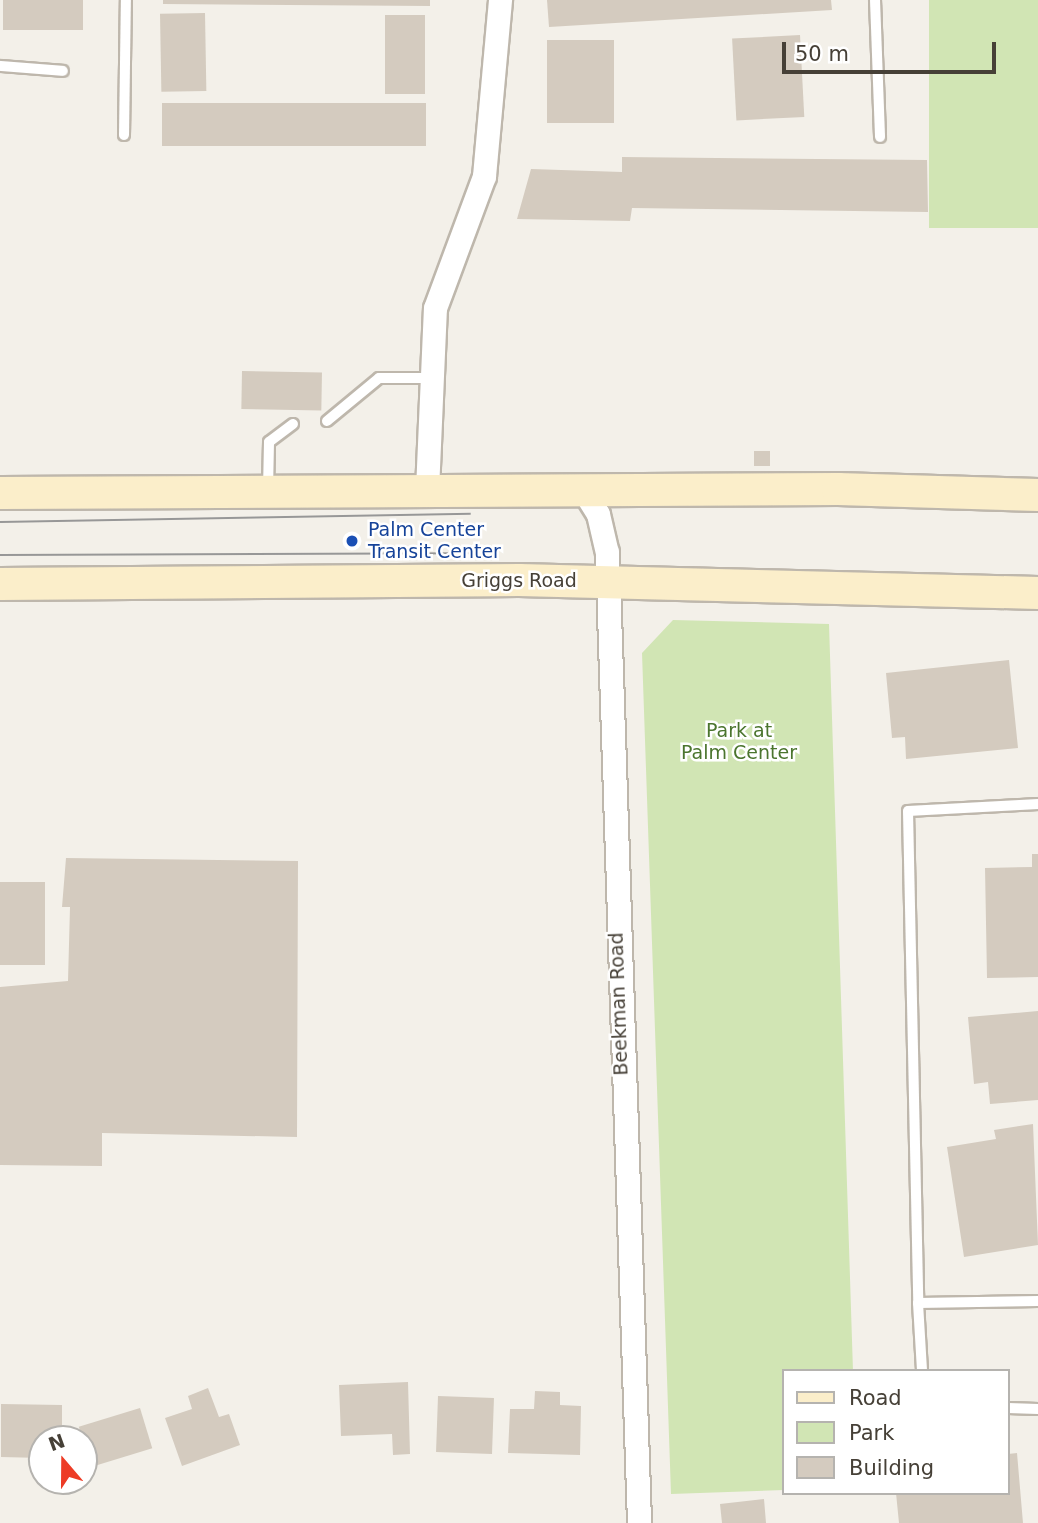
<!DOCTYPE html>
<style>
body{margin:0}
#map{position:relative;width:1038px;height:1523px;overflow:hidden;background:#f3f0e9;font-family:"DejaVu Sans",sans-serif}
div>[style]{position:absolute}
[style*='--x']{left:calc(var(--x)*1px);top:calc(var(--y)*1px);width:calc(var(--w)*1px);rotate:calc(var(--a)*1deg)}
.green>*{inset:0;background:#d1e5b4;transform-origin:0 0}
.building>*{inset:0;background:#d4cbbf;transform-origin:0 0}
.roads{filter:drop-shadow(2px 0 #beb7ac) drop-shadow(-2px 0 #beb7ac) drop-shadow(0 2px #beb7ac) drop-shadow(0 -2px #beb7ac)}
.service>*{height:10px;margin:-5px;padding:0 5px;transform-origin:5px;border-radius:5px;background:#fff}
.minor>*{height:23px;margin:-11.5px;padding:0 11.5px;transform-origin:11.5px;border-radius:11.5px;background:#fff}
.secondary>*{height:32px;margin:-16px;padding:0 16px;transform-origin:16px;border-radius:16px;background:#fbeeca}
.tram>*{height:2px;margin:-1px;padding:0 1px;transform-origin:1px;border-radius:1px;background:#979797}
.dots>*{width:19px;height:19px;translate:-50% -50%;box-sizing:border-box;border:4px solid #fff;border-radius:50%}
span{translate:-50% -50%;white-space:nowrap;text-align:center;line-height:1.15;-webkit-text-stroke:5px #fff;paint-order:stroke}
.transit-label{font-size:19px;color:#164399}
.left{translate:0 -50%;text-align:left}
.street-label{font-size:19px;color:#464037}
.park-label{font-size:19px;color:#4b752e}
.legend{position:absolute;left:782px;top:1369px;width:228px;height:126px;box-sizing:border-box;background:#fff;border:2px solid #b5b3af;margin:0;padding:9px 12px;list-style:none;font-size:21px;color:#464037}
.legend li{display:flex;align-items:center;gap:14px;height:35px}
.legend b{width:35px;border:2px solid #b5b3af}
.north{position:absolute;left:28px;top:1425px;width:70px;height:70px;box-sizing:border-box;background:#fff;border:2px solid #b5b3af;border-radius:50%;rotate:340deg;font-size:19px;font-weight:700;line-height:28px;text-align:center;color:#464037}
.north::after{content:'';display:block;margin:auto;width:24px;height:32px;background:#ed3c26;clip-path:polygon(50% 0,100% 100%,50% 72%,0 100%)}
.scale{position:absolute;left:782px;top:42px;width:214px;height:32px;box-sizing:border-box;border:4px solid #464037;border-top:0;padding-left:9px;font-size:21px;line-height:24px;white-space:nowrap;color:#464037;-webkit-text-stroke:5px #fff;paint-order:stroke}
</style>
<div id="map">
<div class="green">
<div style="left:929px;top:0;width:109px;height:228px"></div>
<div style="clip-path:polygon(673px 620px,829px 624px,853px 1371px,784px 1371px,784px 1490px,671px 1494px,642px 653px)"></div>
</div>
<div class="building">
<div style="left:3px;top:0;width:80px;height:30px"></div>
<div style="clip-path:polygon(163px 0,430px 0,430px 6px,163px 4px)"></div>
<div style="clip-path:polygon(547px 0,831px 0,832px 10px,549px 27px)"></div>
<div style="left:205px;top:13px;width:78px;height:45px;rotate:89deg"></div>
<div style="left:385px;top:15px;width:40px;height:79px"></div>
<div style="left:800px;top:35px;width:82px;height:68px;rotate:87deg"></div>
<div style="left:547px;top:40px;width:67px;height:83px"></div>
<div style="left:162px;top:103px;width:264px;height:43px"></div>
<div style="clip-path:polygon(622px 157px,927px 160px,928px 212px,632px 208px,630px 221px,517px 219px,531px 169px,622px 172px)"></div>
<div style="left:242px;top:371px;width:80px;height:38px;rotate:1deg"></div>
<div style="left:754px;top:451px;width:16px;height:15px"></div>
<div style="clip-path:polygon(1009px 660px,1018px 748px,906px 759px,905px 737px,892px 738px,886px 673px)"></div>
<div style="clip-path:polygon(1032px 854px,1038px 854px,1038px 977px,987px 978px,985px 868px,1032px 867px)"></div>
<div style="clip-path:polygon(66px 858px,298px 861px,297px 1137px,102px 1133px,102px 1166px,0 1165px,0 987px,68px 981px,70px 907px,62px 907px)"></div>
<div style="left:0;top:882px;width:45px;height:83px"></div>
<div style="clip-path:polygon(1038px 1011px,1038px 1100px,990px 1104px,988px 1082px,974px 1084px,968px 1017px)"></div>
<div style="clip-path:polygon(1033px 1124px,1038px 1245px,964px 1257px,947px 1147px,996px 1139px,994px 1130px)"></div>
<div style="clip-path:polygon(408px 1382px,410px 1454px,393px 1455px,392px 1434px,341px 1436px,339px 1385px)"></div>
<div style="clip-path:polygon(208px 1388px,219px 1417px,229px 1414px,240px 1445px,182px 1466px,165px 1418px,192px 1409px,188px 1396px)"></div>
<div style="clip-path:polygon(535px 1391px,560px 1392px,560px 1405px,581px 1406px,580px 1455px,508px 1453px,510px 1409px,534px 1409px)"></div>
<div style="left:438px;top:1396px;width:56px;height:56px;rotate:2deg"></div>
<div style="clip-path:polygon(1px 1404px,62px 1405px,62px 1439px,42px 1439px,42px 1458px,1px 1457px)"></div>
<div style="left:140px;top:1408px;width:42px;height:64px;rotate:73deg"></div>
<div style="clip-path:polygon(1017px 1453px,1023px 1523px,899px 1523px,896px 1493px,1008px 1493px,1008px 1454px)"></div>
<div style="clip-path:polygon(764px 1499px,766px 1523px,722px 1523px,720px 1504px)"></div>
</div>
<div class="roads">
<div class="service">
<div style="--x:875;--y:0;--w:137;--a:87.9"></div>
<div style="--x:0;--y:66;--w:63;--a:4.5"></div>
<div style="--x:124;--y:135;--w:135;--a:-89.2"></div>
<div style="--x:327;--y:421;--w:67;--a:-39.6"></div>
<div style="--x:379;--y:378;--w:53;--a:0"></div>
<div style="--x:268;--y:490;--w:48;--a:-88.8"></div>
<div style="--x:269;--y:442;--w:30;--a:-37"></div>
<div style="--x:1038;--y:804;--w:130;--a:176.9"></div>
<div style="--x:908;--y:811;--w:492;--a:88.8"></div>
<div style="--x:918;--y:1303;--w:120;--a:-1"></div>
<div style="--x:918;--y:1303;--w:68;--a:86.6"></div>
<div style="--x:1008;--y:1408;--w:30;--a:2"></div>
</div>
<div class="minor">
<div style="--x:427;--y:490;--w:182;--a:-87.5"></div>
<div style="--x:435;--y:308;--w:141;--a:-69.6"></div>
<div style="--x:484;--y:176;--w:177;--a:-84.8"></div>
<div style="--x:583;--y:490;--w:28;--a:58"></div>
<div style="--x:598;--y:514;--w:39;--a:77"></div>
<div style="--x:607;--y:552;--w:972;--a:88.11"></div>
</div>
<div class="secondary">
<div style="--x:0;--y:493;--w:838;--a:-0.27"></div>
<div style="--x:838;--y:489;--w:200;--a:1.7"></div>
<div style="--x:0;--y:584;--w:519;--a:-0.44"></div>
<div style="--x:519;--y:580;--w:519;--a:1.43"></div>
</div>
</div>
<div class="tram">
<div style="--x:0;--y:522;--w:470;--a:-1"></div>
<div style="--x:0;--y:555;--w:470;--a:-0.2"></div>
</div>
<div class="dots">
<div style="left:352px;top:541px;background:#1a4fb4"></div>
</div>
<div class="transit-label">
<span class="left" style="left:368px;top:541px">Palm Center<br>Transit Center</span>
</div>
<div class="street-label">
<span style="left:519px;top:581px">Griggs Road</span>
<span style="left:619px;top:1004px;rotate:-92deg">Beekman Road</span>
</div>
<div class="park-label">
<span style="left:739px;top:742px">Park at<br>Palm Center</span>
</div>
<ul class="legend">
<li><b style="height:9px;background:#fbeeca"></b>Road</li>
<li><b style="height:19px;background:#d1e5b4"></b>Park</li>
<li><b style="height:19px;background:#d4cbbf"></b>Building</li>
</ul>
<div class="north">N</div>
<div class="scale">50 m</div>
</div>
